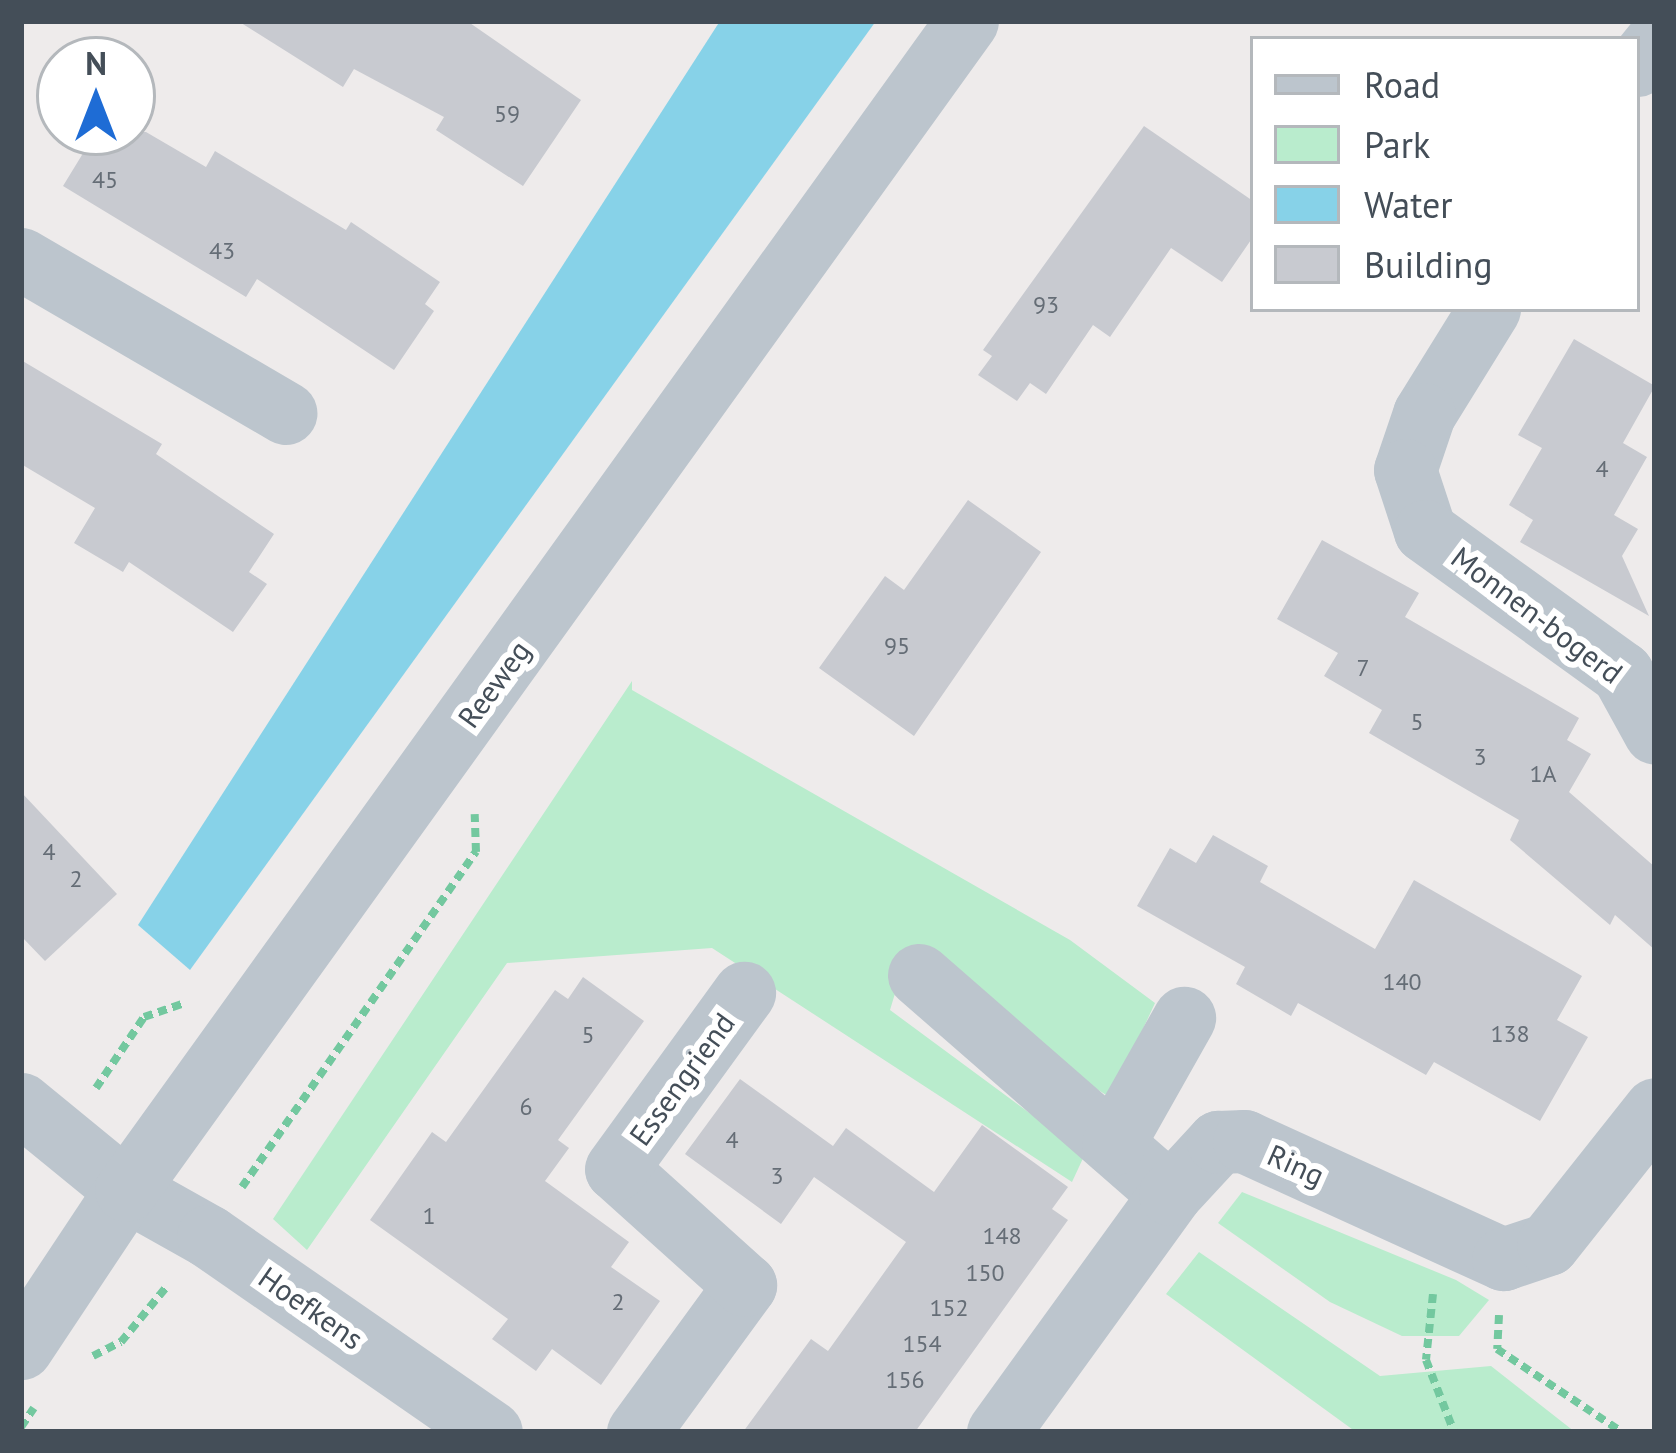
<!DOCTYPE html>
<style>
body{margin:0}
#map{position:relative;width:1676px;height:1453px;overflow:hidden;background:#eeebeb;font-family:"PT Sans",sans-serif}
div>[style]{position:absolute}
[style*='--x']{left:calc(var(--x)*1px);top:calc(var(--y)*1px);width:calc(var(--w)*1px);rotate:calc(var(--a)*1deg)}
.green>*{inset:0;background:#b9eccd}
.water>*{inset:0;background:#87d2e8}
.building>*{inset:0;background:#c8cad0}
.path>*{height:8px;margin-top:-4px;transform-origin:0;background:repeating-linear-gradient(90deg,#73c89f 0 9px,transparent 0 15px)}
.minor>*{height:63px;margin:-31.5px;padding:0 31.5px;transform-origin:31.5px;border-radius:31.5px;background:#bcc5cd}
span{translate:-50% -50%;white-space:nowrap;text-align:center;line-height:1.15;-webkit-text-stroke:12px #fff;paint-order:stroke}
.number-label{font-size:24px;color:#656d76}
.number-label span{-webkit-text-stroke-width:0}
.street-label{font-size:30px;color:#444e58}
.frame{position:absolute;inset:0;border:24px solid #444e58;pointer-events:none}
.legend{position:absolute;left:1250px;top:36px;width:390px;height:276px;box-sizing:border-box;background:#fff;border:3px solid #b4b8bc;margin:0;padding:15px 21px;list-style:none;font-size:36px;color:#444e58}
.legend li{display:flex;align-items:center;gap:24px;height:60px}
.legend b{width:60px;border:3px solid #b4b8bc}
.north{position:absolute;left:36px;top:36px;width:120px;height:120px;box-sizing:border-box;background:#fff;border:3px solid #b4b8bc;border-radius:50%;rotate:0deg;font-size:33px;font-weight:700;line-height:48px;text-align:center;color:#444e58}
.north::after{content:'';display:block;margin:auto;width:42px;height:54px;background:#1e6cd5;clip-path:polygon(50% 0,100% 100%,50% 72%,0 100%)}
</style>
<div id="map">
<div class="green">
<div style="clip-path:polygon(632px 681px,632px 690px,1070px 940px,1155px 1003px,1111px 1098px,903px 967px,890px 1010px,1085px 1154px,1072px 1182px,712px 948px,507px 963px,307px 1250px,273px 1219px)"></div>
<div style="clip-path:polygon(1242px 1192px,1456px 1280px,1489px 1300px,1459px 1336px,1402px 1336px,1330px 1302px,1218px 1223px)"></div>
<div style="clip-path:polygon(1199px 1252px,1380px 1376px,1491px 1366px,1575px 1432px,1356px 1432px,1166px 1294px)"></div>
</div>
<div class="water">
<div style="clip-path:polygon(720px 21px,876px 21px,190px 970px,138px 925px)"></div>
</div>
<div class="building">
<div style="clip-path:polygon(238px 21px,467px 21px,581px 100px,523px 186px,436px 130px,444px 117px,354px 69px,343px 87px)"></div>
<div style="clip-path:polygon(1144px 126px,1253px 201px,1253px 237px,1222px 282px,1171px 248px,1110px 337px,1093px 325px,1046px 394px,1030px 383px,1017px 401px,978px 375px,992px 356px,983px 350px)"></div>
<div style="clip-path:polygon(96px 132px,146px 132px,206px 167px,215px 151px,346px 230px,351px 222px,440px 282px,425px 304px,434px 311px,394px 370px,257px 279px,246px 297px,63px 186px)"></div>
<div style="clip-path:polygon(1574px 339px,1655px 386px,1623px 443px,1647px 457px,1614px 515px,1638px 529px,1622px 556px,1649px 616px,1520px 542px,1533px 520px,1509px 505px,1542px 448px,1518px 435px)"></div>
<div style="clip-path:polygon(21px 360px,162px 444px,156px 454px,274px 534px,249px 572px,267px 584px,233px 632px,129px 562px,123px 572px,74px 543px,95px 508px,21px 464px)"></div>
<div style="clip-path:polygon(968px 500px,1041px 552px,914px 736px,819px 668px,885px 576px,904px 590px)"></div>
<div style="clip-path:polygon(1322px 540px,1419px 593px,1405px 617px,1579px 718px,1567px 740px,1591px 754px,1569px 792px,1655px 867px,1655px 950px,1615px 915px,1610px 925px,1510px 840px,1519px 820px,1369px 733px,1382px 710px,1324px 676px,1338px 653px,1277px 619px)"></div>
<div style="clip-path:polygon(21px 792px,117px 894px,45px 961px,21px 936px)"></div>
<div style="clip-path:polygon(1213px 835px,1268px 866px,1260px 882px,1375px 949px,1414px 880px,1582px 976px,1557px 1020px,1588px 1037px,1540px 1121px,1434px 1062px,1426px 1075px,1298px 1003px,1291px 1016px,1236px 984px,1245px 967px,1137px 906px,1170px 848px,1196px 863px)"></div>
<div style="clip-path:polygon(583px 977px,644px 1021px,558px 1140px,569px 1148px,545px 1181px,629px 1242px,611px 1267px,660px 1301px,601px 1385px,552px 1349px,536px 1371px,492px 1339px,508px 1319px,370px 1220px,432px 1132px,446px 1142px,555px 990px,568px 999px)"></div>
<div style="clip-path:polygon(740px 1079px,833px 1146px,846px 1128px,934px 1192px,982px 1125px,1068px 1187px,1052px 1209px,1068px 1220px,915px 1432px,743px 1432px,811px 1339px,828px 1351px,906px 1242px,814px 1177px,781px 1224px,685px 1154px)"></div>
</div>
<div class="path">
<div style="--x:96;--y:1088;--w:86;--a:-55.9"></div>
<div style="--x:144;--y:1017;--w:43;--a:-18.9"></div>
<div style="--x:242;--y:1187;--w:409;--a:-55.1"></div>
<div style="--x:476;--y:852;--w:38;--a:-92"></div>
<div style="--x:1433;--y:1294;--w:66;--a:96.1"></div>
<div style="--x:1426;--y:1360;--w:77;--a:68.7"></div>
<div style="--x:1499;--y:1315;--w:34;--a:93"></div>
<div style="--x:1497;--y:1349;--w:150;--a:33.6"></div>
<div style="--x:93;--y:1356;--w:31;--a:-27"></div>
<div style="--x:121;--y:1342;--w:74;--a:-50.5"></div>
<div style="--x:21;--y:1427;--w:23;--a:-56"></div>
</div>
<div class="minor">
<div style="--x:1637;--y:65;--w:28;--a:-51"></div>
<div style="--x:21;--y:259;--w:306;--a:30.2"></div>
<div style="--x:1489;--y:309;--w:123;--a:121.8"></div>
<div style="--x:1424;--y:414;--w:59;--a:108.7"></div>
<div style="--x:1405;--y:470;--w:64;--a:71.8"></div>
<div style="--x:1425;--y:531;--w:243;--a:35.8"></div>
<div style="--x:1622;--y:673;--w:68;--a:61.2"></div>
<div style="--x:919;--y:975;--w:333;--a:41.1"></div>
<div style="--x:21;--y:1104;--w:136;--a:39.3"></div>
<div style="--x:126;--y:1190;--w:94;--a:29.3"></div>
<div style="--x:208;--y:1236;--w:344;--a:34.7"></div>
<div style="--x:1113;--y:1144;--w:145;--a:-60.6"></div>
<div style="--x:21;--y:1348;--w:190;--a:-56.4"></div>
<div style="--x:126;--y:1190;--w:1440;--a:-54.27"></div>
<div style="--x:638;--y:1432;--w:182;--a:-53.9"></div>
<div style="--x:745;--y:1285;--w:173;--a:-138"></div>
<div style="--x:616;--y:1169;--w:218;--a:-54"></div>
<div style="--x:998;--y:1432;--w:294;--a:-54.1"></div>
<div style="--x:1170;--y:1194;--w:71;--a:-47.3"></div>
<div style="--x:1218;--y:1142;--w:26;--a:-2"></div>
<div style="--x:1244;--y:1141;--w:285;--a:24.5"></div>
<div style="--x:1503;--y:1259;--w:47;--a:-18.4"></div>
<div style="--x:1548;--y:1244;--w:172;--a:-51.6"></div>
</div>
<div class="number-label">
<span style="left:507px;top:114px">59</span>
<span style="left:105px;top:180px">45</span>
<span style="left:222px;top:251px">43</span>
<span style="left:1046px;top:305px">93</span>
<span style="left:1602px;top:469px">4</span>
<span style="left:897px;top:646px">95</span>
<span style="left:1363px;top:668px">7</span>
<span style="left:1417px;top:722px">5</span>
<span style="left:1480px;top:757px">3</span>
<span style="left:1543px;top:774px">1A</span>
<span style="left:49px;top:852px">4</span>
<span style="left:76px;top:879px">2</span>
<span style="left:1402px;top:982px">140</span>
<span style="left:1510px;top:1034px">138</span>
<span style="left:588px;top:1035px">5</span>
<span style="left:526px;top:1107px">6</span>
<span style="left:732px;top:1140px">4</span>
<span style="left:777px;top:1176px">3</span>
<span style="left:429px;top:1216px">1</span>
<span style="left:1002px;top:1236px">148</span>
<span style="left:985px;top:1273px">150</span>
<span style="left:618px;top:1302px">2</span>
<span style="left:949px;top:1308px">152</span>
<span style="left:922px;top:1344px">154</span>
<span style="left:905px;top:1380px">156</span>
</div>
<div class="street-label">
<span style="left:1537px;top:615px;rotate:37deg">Monnen-bogerd</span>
<span style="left:494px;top:684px;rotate:-54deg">Reeweg</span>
<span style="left:682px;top:1079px;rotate:-54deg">Essengriend</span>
<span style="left:1296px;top:1165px;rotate:24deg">Ring</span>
<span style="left:311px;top:1308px;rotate:35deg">Hoefkens</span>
</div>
<div class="frame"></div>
<ul class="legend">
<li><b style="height:15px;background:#bcc5cd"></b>Road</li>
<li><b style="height:33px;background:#b9eccd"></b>Park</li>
<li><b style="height:33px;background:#87d2e8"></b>Water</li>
<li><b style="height:33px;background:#c8cad0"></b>Building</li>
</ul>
<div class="north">N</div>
</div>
